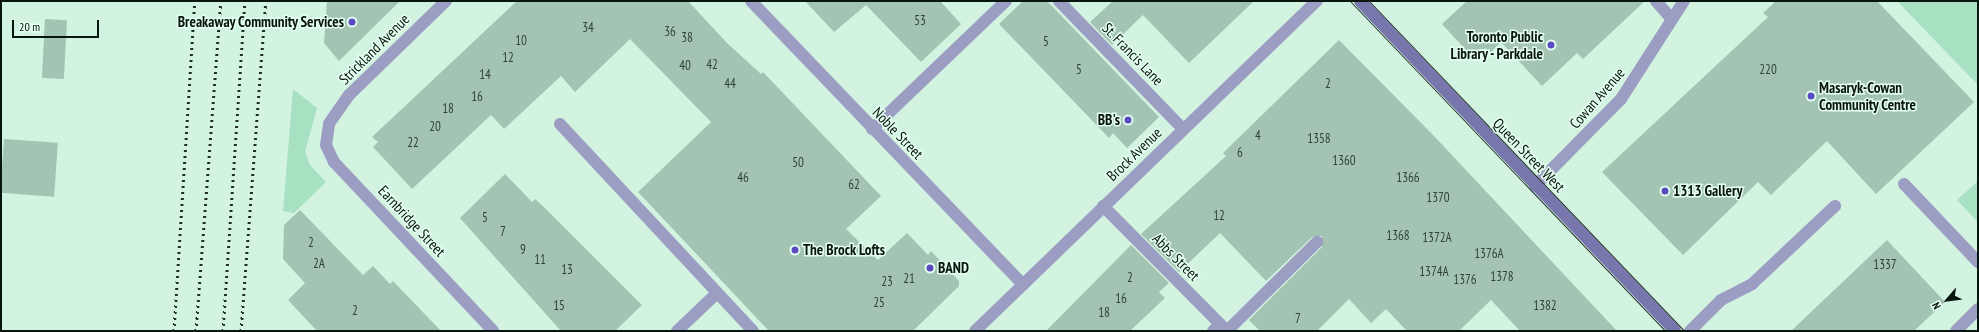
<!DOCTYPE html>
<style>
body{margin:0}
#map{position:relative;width:1979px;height:332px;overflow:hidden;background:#d2f3e0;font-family:"PT Sans Narrow",sans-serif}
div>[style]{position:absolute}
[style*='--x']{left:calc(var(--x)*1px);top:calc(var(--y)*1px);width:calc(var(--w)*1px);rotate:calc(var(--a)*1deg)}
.green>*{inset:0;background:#a7e1c2}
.building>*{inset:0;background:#a3c4b2;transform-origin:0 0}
.lane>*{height:12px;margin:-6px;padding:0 6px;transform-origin:6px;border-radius:6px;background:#9b9dc2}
.street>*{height:12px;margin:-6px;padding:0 6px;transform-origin:6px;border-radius:6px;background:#9b9dc2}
.secondary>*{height:12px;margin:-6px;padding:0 6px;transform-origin:6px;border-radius:6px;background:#7777ad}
.tram>*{height:1px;margin:-0.5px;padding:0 0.5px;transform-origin:0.5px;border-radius:0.5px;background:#1f2d25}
.rail>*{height:3px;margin-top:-1.5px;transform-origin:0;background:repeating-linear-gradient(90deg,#1f2d25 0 2px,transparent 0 6px)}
.dots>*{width:11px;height:11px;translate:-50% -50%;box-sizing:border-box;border:2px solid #e4fff0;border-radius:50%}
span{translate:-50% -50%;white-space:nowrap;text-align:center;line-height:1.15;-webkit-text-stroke:3px #e4fff0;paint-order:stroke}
.number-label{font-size:13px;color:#304138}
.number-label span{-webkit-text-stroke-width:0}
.poi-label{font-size:15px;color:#09150f;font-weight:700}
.right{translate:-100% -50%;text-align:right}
.left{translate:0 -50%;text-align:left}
.street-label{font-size:15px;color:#09150f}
.frame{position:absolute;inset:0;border:2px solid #09150f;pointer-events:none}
.north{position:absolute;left:1927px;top:280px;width:40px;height:40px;-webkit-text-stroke:3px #e4fff0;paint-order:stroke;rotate:242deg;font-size:11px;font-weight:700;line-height:16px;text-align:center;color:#09150f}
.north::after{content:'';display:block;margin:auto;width:14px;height:18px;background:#09150f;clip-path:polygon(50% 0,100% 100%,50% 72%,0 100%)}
.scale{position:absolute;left:12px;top:20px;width:87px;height:18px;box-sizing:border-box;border:2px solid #09150f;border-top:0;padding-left:5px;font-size:12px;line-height:14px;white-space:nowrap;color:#09150f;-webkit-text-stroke:3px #e4fff0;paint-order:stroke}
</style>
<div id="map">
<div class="green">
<div style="clip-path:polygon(1897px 1px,1978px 1px,1978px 85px,1950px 56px)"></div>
<div style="clip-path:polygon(293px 89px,317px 108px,305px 152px,310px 165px,326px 182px,294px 213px,283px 211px)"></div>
<div style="clip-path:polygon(1978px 181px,1978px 222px,1957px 200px)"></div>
</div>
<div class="building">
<div style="clip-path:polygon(327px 1px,400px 1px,339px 61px,324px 43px)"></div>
<div style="clip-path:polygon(517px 1px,688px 1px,727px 43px,761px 74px,763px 72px,881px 196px,846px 229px,878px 260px,907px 233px,928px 255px,931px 251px,959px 281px,959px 286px,913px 331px,769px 331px,638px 192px,711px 122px,630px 39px,575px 92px,561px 76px,504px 129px,491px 115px,412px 189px,373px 147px,378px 142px,372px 137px)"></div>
<div style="clip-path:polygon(805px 1px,940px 1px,961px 24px,921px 62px,866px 5px,834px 32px)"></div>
<div style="clip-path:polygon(1023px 1px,1047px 1px,1159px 117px,1127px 148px,1113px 133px,1109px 138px,999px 24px)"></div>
<div style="clip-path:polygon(1113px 1px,1254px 1px,1189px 63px,1143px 15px,1112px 45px,1090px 22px)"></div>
<div style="clip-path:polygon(1467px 1px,1645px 1px,1583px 59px,1577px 53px,1542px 86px,1501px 42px,1490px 53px,1485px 48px,1474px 59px,1442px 24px)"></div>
<div style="clip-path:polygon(1776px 1px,1877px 1px,1974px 102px,1876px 194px,1827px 141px,1771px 195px,1758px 182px,1683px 255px,1602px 172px,1768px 17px,1763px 13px)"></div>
<div style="left:45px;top:19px;width:22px;height:59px;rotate:3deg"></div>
<div style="clip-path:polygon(1339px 40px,1434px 136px,1617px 331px,1520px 331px,1491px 300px,1459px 331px,1407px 331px,1386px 309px,1371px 323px,1349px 299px,1317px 331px,1260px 331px,1249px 320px,1322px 247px,1322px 236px,1312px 237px,1266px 281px,1220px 233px,1179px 272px,1141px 234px,1226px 156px,1223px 153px)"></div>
<div style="left:4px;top:139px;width:54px;height:54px;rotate:4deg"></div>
<div style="clip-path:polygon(505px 174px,532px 202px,535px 199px,546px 209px,642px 305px,615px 331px,561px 331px,460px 218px)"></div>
<div style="clip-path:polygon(300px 210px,363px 275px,373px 266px,390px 284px,393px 281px,441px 331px,317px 331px,288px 300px,305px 283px,283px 259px,284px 225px)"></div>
<div style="clip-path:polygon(1887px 240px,1945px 302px,1914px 331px,1791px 331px)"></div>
<div style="clip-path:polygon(1131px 245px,1169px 283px,1159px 292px,1165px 298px,1130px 331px,1046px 331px)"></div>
</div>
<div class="lane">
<div style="--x:1059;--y:1;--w:178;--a:45.9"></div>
<div style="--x:1656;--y:1;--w:23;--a:49"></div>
<div style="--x:560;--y:124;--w:283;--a:47"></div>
<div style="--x:872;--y:129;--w:185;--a:-43.7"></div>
<div style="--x:1904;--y:184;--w:108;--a:46.5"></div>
<div style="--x:677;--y:331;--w:55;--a:-43.5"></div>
<div style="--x:1213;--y:331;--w:10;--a:-45"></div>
<div style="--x:1227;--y:331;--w:127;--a:-44.7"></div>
<div style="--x:1690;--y:331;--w:44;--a:-45"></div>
<div style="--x:1721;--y:300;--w:35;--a:-27"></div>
<div style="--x:1752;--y:284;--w:114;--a:-43.2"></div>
<div style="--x:1956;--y:331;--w:31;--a:-45"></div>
</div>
<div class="street">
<div style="--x:446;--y:1;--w:135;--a:135.9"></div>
<div style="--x:349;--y:95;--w:35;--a:125"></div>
<div style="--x:329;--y:124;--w:21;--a:98"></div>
<div style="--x:326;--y:145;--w:19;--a:65"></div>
<div style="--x:334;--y:162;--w:232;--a:46.7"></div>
<div style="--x:751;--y:1;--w:393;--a:46.2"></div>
<div style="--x:1535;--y:186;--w:122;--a:-45.3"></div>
<div style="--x:1621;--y:99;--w:117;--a:-57.3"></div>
<div style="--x:1103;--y:206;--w:176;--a:45.2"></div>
<div style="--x:975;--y:331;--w:475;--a:-44"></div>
</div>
<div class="secondary">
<div style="--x:1360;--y:1;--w:456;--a:46.3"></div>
</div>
<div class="tram">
<div style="--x:1350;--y:1;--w:456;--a:46.3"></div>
<div style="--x:1369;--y:1;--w:456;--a:46.3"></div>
</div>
<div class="rail">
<div style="--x:174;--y:331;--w:331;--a:-86.4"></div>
<div style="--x:196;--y:331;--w:331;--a:-85.7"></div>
<div style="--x:223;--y:331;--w:331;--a:-86.2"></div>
<div style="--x:241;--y:331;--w:331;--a:-85.7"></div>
</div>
<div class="dots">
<div style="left:352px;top:22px;background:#5b4bc3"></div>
<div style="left:1551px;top:45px;background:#5b4bc3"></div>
<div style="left:1811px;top:96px;background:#5b4bc3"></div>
<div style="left:1128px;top:120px;background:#5b4bc3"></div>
<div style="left:1665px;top:191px;background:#5b4bc3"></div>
<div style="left:795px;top:250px;background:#5b4bc3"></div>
<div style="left:930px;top:268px;background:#5b4bc3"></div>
</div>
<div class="number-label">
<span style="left:920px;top:21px">53</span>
<span style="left:588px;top:28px">34</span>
<span style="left:670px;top:32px">36</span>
<span style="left:687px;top:38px">38</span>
<span style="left:521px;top:41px">10</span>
<span style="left:1046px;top:42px">5</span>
<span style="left:508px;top:58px">12</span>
<span style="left:712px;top:65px">42</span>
<span style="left:685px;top:66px">40</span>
<span style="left:1079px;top:70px">5</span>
<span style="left:1768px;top:70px">220</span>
<span style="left:485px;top:75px">14</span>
<span style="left:730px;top:84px">44</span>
<span style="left:1328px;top:84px">2</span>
<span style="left:477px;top:97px">16</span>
<span style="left:448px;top:109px">18</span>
<span style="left:435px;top:127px">20</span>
<span style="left:1258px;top:136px">4</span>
<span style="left:1319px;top:139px">1358</span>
<span style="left:413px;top:143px">22</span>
<span style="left:1240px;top:153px">6</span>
<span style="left:1344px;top:161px">1360</span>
<span style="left:798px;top:163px">50</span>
<span style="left:743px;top:178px">46</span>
<span style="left:1408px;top:178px">1366</span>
<span style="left:854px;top:185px">62</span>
<span style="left:1438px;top:198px">1370</span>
<span style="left:1219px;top:216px">12</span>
<span style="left:485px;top:218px">5</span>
<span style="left:503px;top:232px">7</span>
<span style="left:1398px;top:236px">1368</span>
<span style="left:1437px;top:238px">1372A</span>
<span style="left:311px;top:243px">2</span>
<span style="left:523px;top:250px">9</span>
<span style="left:1489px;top:254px">1376A</span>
<span style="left:540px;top:260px">11</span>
<span style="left:319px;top:264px">2A</span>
<span style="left:1885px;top:265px">1337</span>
<span style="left:567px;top:270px">13</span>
<span style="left:1434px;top:272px">1374A</span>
<span style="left:1502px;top:277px">1378</span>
<span style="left:1130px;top:278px">2</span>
<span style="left:909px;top:279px">21</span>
<span style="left:1465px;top:280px">1376</span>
<span style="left:887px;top:282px">23</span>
<span style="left:1121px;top:299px">16</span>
<span style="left:879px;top:303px">25</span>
<span style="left:559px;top:306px">15</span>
<span style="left:1545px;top:306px">1382</span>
<span style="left:355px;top:311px">2</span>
<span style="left:1104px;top:313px">18</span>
<span style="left:1298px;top:319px">7</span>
</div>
<div class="poi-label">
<span class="right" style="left:344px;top:22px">Breakaway Community Services</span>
<span class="right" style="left:1543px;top:45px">Toronto Public<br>Library - Parkdale</span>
<span class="left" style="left:1819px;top:96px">Masaryk-Cowan<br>Community Centre</span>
<span class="right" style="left:1120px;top:120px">BB's</span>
<span class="left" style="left:1673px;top:191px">1313 Gallery</span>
<span class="left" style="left:803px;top:250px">The Brock Lofts</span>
<span class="left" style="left:938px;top:268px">BAND</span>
</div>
<div class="street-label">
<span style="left:374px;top:49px;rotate:-45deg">Strickland Avenue</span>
<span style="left:1133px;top:54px;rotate:46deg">St. Francis Lane</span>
<span style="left:1597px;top:98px;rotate:-49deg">Cowan Avenue</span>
<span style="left:898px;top:133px;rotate:46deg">Noble Street</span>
<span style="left:1134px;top:154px;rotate:-44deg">Brock Avenue</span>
<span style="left:1529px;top:155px;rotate:46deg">Queen Street West</span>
<span style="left:412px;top:221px;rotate:47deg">Earnbridge Street</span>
<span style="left:1176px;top:257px;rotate:45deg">Abbs Street</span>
</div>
<div class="frame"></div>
<div class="north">N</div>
<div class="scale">20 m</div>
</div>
